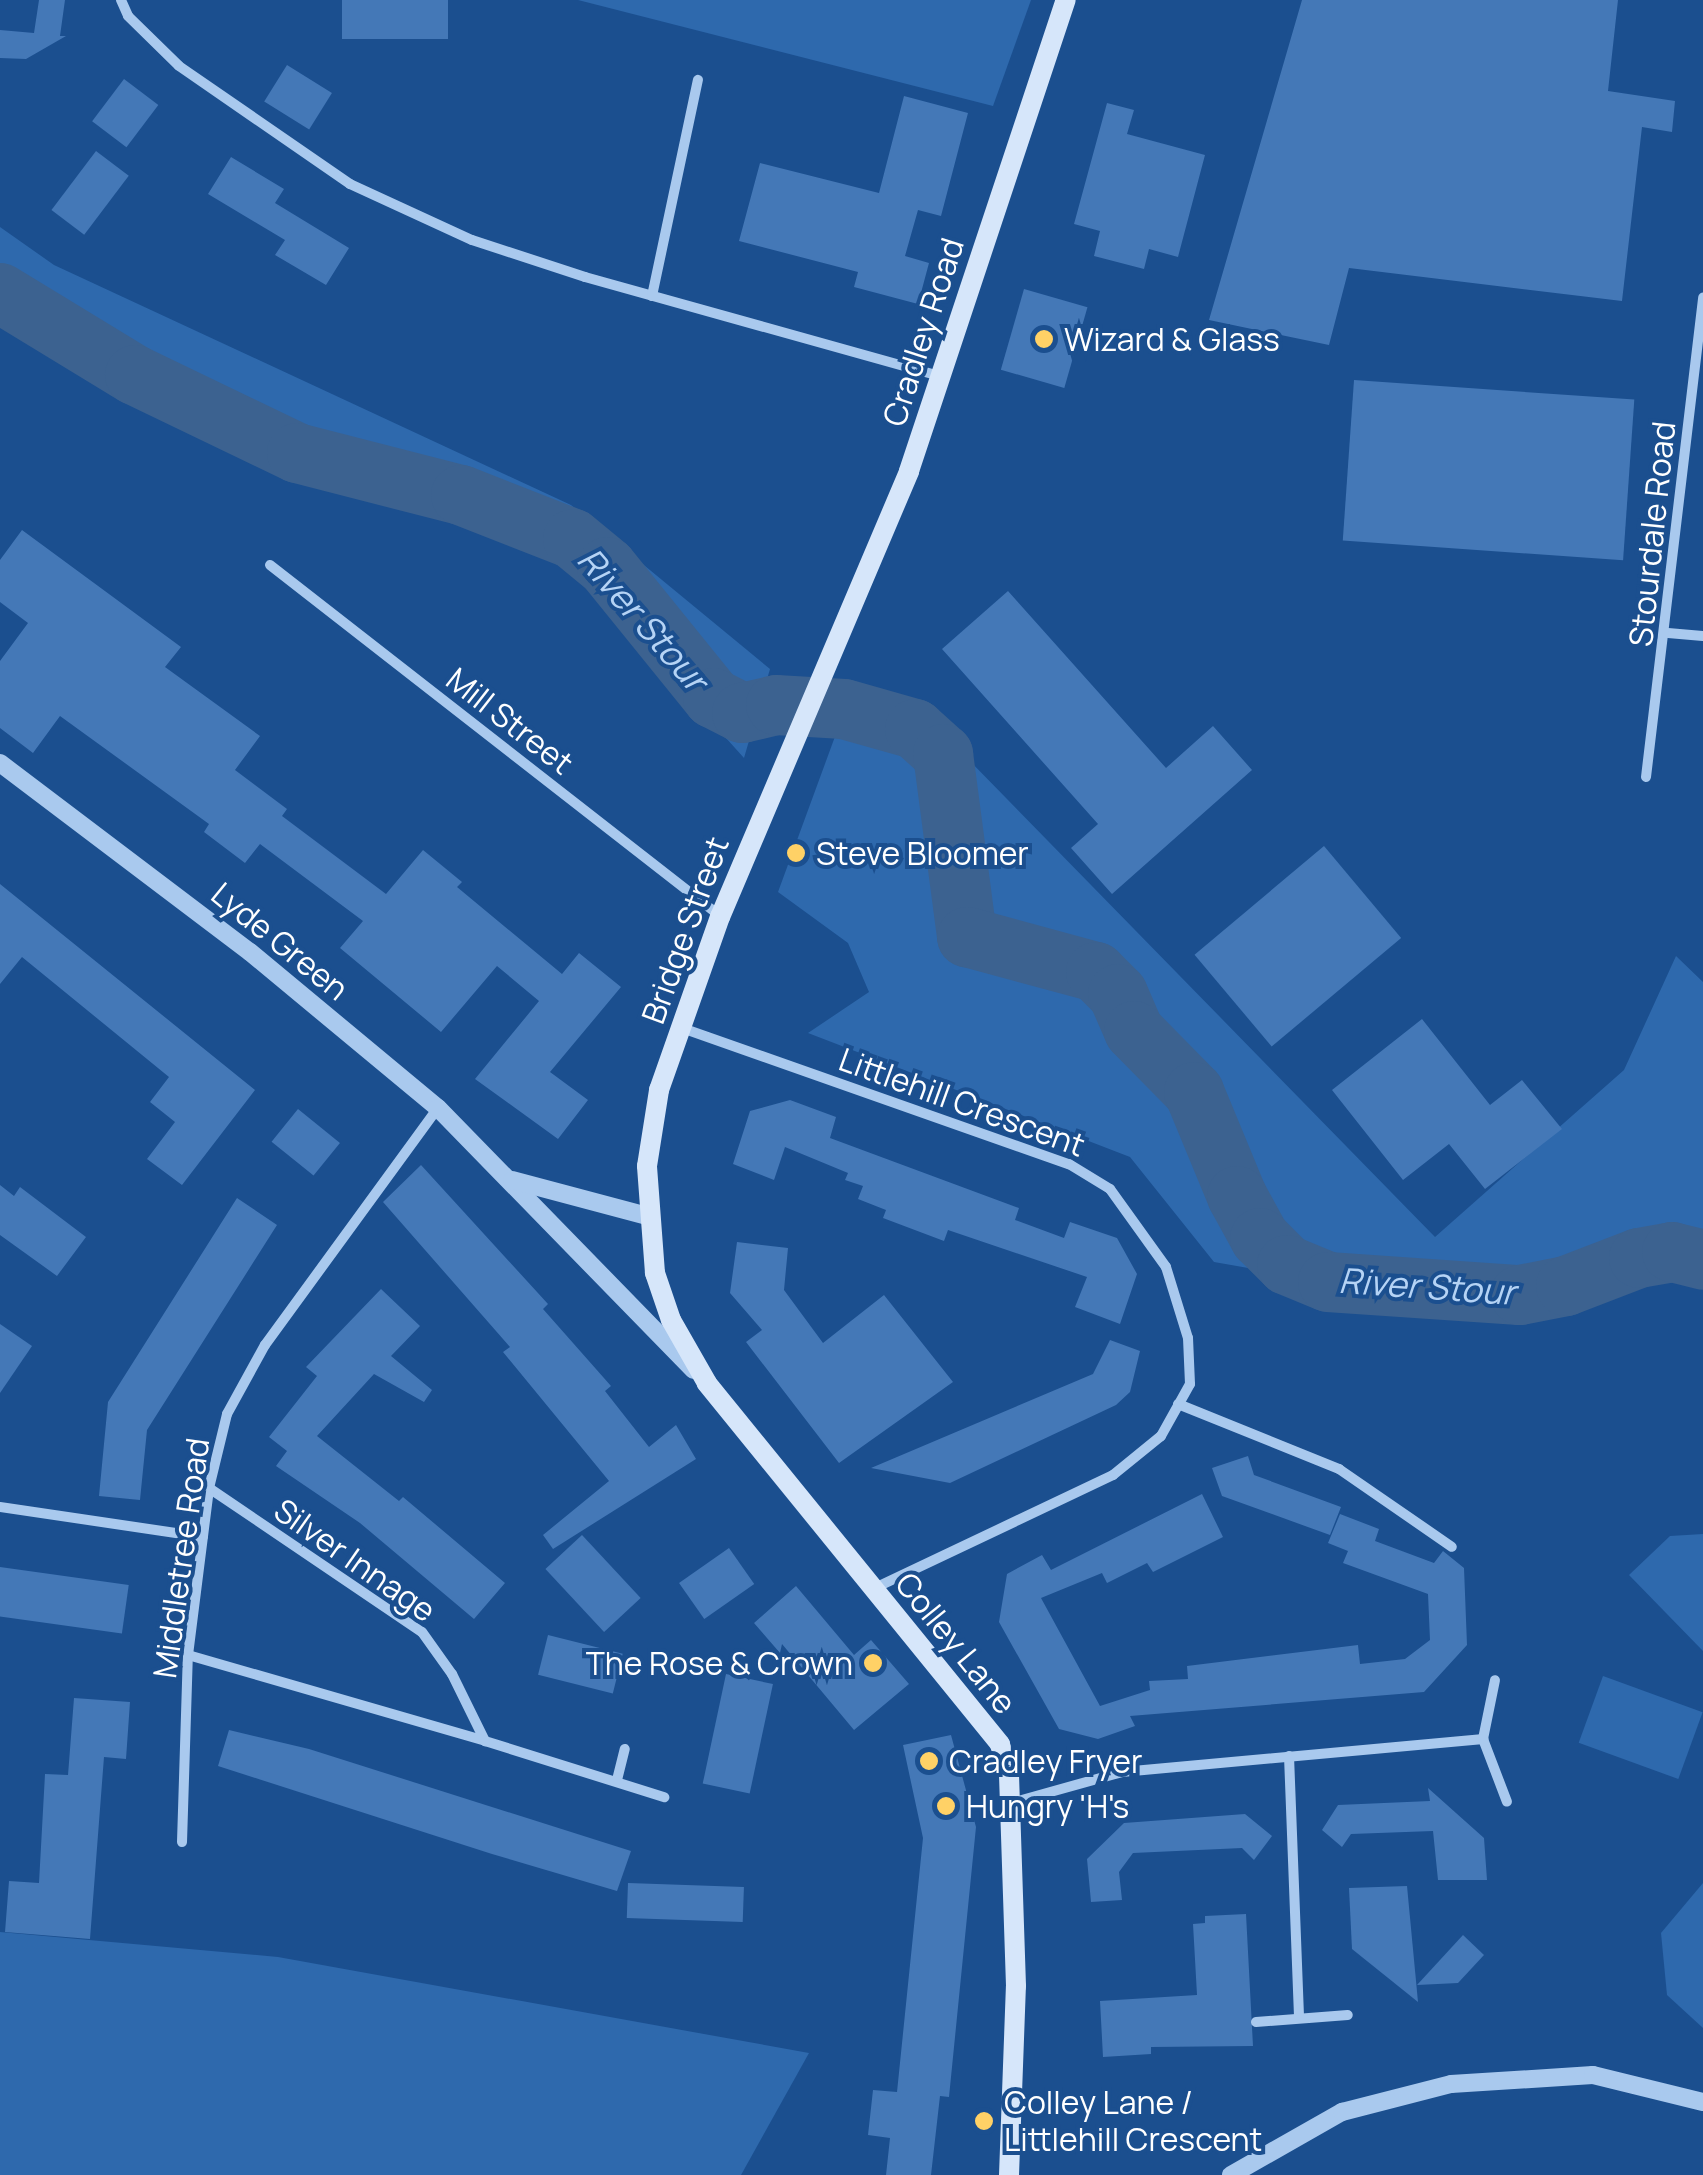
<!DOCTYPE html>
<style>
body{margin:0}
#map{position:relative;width:1703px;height:2175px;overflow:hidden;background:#1b4f8f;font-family:Manrope,sans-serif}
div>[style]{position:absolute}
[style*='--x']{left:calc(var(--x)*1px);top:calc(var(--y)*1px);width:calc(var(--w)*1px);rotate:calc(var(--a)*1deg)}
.green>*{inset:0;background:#2e69ad;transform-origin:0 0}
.river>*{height:60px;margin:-30px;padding:0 30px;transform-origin:30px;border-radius:30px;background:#3c6290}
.building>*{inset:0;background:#4478b7;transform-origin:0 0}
.minor>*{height:10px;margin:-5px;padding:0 5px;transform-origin:5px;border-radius:5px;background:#a9c9ee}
.tertiary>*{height:18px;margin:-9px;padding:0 9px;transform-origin:9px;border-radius:9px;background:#a9c9ee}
.secondary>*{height:20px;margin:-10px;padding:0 10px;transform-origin:10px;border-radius:10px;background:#d6e6fa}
.dots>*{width:28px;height:28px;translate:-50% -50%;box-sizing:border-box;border:5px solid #1b4f8f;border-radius:50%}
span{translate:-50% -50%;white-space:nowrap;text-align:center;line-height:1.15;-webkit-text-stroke:8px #1b4f8f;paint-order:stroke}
.street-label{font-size:32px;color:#fff}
.poi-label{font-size:32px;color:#fff}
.left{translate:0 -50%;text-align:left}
.right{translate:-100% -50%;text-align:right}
.water-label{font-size:35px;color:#b5d3f5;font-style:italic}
</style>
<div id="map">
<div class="green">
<div style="clip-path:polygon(578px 0,1031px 0,993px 106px)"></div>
<div style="clip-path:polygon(0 227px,54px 265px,571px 505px,770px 669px,744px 758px,555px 548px,342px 488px,223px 438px,0 324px)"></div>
<div style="clip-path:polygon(855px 682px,922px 712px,1435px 1237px,1624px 1070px,1676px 956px,1703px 982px,1703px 1260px,1672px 1252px,1639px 1258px,1566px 1286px,1520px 1295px,1328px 1282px,1214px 1262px,1130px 1157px,808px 1033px,869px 992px,848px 943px,778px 892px)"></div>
<div style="clip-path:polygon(1703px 1534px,1703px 1651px,1629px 1575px,1670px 1536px)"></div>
<div style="left:1603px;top:1676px;width:106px;height:71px;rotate:20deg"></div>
<div style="clip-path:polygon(1703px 1883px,1703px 2028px,1667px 1995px,1661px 1933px)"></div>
<div style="clip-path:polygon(0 1932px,278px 1957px,809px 2053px,741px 2175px,0 2175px)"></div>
</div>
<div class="river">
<div style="--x:0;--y:293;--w:158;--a:31.3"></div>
<div style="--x:135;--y:375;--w:180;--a:25.7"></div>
<div style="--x:297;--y:453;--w:169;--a:14.4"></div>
<div style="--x:461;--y:495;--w:120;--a:21.4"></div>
<div style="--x:573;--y:539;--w:44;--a:39.5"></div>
<div style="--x:607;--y:567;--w:169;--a:51"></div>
<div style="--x:713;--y:698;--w:33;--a:27"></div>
<div style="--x:742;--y:713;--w:35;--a:-13"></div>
<div style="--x:776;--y:705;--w:68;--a:3.4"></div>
<div style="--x:844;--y:709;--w:74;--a:15.7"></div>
<div style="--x:915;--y:729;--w:38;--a:42"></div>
<div style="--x:943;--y:754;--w:185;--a:82.5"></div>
<div style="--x:967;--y:937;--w:134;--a:15.2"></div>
<div style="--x:1096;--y:972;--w:31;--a:45"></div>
<div style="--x:1118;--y:994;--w:40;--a:66.6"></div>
<div style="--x:1134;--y:1031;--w:86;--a:45.5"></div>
<div style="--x:1194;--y:1092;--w:113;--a:67.5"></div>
<div style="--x:1237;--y:1196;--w:48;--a:61.3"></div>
<div style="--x:1260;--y:1238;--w:38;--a:45"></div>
<div style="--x:1287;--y:1265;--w:44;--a:22.5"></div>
<div style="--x:1328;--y:1282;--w:192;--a:3.9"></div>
<div style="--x:1520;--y:1295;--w:47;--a:-11.1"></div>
<div style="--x:1566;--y:1286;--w:78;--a:-21"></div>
<div style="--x:1639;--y:1258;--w:34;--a:-10"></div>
<div style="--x:1672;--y:1252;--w:32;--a:14"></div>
</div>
<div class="building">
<div style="clip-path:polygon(39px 0,65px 0,60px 36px,66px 36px,26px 59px,0 58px,0 30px,34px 33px)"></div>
<div style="left:342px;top:0;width:106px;height:39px"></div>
<div style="clip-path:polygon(1302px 0,1618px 0,1608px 91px,1675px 101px,1672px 132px,1642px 127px,1622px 301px,1349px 268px,1329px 345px,1209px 320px)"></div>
<div style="left:287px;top:65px;width:53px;height:43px;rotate:32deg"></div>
<div style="left:124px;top:79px;width:43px;height:53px;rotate:37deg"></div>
<div style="clip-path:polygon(904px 96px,968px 113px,941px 216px,918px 210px,905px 256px,929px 263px,918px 304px,854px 287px,858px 272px,739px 241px,760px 163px,879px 193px)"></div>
<div style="clip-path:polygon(1107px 103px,1134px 110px,1127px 134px,1205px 155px,1178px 257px,1149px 249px,1144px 269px,1094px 256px,1100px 231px,1074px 224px)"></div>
<div style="left:96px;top:151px;width:41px;height:74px;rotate:37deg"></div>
<div style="clip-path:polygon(231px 157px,284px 189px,275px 203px,349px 248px,326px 285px,275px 255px,285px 240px,208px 194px)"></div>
<div style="left:1024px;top:289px;width:66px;height:84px;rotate:16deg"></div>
<div style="left:1354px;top:380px;width:281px;height:161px;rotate:4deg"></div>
<div style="clip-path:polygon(22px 530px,181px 647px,165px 667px,260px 736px,235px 770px,287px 809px,282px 816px,386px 894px,423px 850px,462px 882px,457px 887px,562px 974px,579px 953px,621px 987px,550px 1072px,588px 1100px,558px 1139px,475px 1079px,539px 1001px,497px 966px,441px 1032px,340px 948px,363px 921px,260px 844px,245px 863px,204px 832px,209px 824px,60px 716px,33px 753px,0 728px,0 661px,28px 623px,0 602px,0 560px)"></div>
<div style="clip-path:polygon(1008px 591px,1166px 768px,1213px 726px,1252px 770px,1112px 894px,1071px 848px,1098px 824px,942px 649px)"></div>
<div style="left:1324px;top:846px;width:120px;height:169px;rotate:50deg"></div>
<div style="clip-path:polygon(0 884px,255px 1090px,182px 1185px,147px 1159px,175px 1122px,150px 1102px,169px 1077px,22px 957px,0 984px)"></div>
<div style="clip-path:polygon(1422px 1019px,1490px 1105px,1522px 1080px,1562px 1129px,1485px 1189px,1449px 1144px,1403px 1180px,1332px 1090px)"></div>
<div style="clip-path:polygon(790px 1100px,836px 1117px,830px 1138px,1019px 1208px,1015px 1220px,1064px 1238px,1070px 1222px,1117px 1238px,1137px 1274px,1120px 1324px,1075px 1307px,1087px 1277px,948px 1230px,944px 1241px,883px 1218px,886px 1210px,858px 1199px,863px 1186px,845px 1180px,848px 1173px,785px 1147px,774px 1180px,733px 1164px,750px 1111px)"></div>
<div style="left:298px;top:1109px;width:54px;height:42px;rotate:39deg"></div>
<div style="clip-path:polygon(421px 1165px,548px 1304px,543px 1309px,611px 1386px,605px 1391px,649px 1447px,676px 1425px,696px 1459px,553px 1549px,543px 1535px,609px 1481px,503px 1352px,510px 1347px,383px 1202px)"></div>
<div style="clip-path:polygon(0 1185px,14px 1196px,20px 1187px,86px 1237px,57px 1276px,0 1235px)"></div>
<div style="clip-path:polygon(237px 1198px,277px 1225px,147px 1430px,140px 1500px,99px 1496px,108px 1402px)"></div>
<div style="clip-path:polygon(737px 1242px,788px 1248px,784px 1290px,823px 1343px,884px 1295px,953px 1382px,839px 1463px,746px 1342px,762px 1330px,730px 1293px)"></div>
<div style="clip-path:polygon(381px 1289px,420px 1326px,391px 1356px,432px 1390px,424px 1402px,374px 1374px,317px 1436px,399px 1501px,403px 1497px,505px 1583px,474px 1619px,360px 1523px,276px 1466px,287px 1451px,269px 1437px,317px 1376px,306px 1367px)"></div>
<div style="clip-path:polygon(0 1324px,32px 1346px,0 1393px)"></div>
<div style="clip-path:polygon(1110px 1340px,1140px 1351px,1130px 1392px,1116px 1405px,950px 1483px,871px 1468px,1093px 1374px)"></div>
<div style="clip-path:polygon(1248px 1456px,1254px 1475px,1341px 1507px,1330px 1535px,1222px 1496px,1212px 1468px)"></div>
<div style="clip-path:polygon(1202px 1494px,1223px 1537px,1153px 1572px,1147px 1563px,1107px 1583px,1102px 1573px,1041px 1598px,1100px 1706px,1150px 1690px,1149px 1681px,1188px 1679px,1187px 1666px,1358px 1645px,1360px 1664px,1405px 1659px,1430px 1640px,1428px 1594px,1343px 1563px,1348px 1551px,1328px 1543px,1340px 1514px,1379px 1529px,1375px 1541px,1434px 1563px,1443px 1551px,1464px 1568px,1467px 1645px,1424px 1692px,1130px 1716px,1135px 1726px,1098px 1739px,1059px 1729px,999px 1622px,1007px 1574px,1042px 1555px,1051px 1570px)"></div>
<div style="left:582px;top:1535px;width:86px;height:50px;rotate:47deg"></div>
<div style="left:729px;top:1548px;width:44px;height:61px;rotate:55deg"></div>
<div style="left:0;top:1567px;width:130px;height:49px;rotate:8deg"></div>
<div style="clip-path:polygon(796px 1586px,854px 1655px,871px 1640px,909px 1684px,854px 1730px,782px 1644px,780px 1653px,754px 1623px)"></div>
<div style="left:548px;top:1635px;width:77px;height:41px;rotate:14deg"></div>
<div style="left:726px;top:1674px;width:48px;height:112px;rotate:12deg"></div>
<div style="clip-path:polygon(74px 1698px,130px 1702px,126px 1759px,104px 1757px,90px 1939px,5px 1932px,9px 1881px,39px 1883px,45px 1774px,68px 1775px)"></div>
<div style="clip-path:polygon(229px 1730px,309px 1749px,631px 1851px,617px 1891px,492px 1854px,218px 1766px)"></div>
<div style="clip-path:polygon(951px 1735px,976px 1827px,949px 2097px,940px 2096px,931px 2175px,886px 2175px,890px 2138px,868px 2135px,873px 2090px,897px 2092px,923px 1838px,903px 1745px)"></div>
<div style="clip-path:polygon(1428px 1788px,1484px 1838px,1487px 1880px,1438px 1880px,1433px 1831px,1351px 1834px,1342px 1847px,1322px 1830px,1338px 1805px,1430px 1801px)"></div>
<div style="clip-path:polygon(1245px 1814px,1272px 1836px,1254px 1860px,1242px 1848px,1133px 1853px,1119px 1872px,1122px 1900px,1091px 1902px,1087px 1859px,1124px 1823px)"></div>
<div style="left:628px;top:1883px;width:116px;height:35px;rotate:2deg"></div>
<div style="clip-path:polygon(1407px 1886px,1418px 2002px,1352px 1949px,1349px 1888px)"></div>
<div style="clip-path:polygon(1246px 1914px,1253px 2046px,1151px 2047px,1151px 2054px,1103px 2057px,1100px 2001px,1197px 1995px,1193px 1924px,1205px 1923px,1205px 1916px)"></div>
<div style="clip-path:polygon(1463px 1935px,1484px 1955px,1458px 1983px,1417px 1985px)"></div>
</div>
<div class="minor">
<div style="--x:121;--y:0;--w:17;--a:66"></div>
<div style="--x:128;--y:16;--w:71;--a:44.4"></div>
<div style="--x:179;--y:66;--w:208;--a:34.6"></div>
<div style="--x:350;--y:184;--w:134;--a:24.7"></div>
<div style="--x:472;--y:240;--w:119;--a:18.1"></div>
<div style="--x:585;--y:277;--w:368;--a:15.6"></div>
<div style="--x:652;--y:296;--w:221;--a:-78"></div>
<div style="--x:270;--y:565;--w:571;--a:37.95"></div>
<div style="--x:1668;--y:633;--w:35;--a:5"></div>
<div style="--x:1646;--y:777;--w:483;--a:-83.2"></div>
<div style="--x:682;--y:1028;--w:410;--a:19.4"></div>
<div style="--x:1069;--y:1164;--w:48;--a:31.4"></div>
<div style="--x:1110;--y:1189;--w:96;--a:54.3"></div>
<div style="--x:1166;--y:1267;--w:74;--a:72.8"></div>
<div style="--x:1188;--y:1338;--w:46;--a:87.5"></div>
<div style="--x:1190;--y:1384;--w:60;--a:119.1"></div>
<div style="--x:1161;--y:1436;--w:62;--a:140.9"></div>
<div style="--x:1113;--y:1475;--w:266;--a:154.6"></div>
<div style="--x:1178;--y:1404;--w:174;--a:22"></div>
<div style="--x:1339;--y:1469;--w:137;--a:34.6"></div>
<div style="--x:209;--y:1488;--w:257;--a:34.1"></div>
<div style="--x:422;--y:1632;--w:52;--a:54.5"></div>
<div style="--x:452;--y:1674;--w:75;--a:63.8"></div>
<div style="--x:485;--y:1741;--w:188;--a:17.4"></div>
<div style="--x:0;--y:1507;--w:205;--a:8.4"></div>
<div style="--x:188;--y:1655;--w:309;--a:16.1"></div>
<div style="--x:1483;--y:1739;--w:60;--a:-78.5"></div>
<div style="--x:1289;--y:1756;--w:262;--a:87.8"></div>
<div style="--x:617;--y:1780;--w:32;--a:-76"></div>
<div style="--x:1011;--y:1803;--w:115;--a:-15.6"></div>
<div style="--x:1122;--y:1772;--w:363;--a:-5.2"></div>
<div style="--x:1483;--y:1739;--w:67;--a:69.1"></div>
<div style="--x:182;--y:1842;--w:187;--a:-88.2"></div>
<div style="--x:188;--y:1655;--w:168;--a:-82.8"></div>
<div style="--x:209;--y:1488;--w:76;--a:-76.3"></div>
<div style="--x:227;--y:1414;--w:79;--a:-61.2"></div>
<div style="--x:265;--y:1345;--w:293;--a:-53.9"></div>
<div style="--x:1256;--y:2022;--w:92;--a:-4.4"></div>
</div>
<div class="tertiary">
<div style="--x:0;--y:763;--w:313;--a:37.1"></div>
<div style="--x:250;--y:952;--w:244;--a:39.7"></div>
<div style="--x:438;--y:1108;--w:366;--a:45.7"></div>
<div style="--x:512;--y:1180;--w:140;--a:14.9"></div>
<div style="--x:1231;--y:2175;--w:128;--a:-29.6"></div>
<div style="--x:1342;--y:2112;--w:113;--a:-14.4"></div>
<div style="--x:1451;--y:2084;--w:142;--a:-3.6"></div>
<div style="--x:1593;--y:2075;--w:113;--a:13.8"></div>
</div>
<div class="secondary">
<div style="--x:1009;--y:2175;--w:189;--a:-87.9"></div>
<div style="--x:1016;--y:1986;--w:212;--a:-91.9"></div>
<div style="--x:1009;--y:1774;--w:31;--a:-107"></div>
<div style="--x:1000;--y:1744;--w:465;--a:-129.1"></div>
<div style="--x:707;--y:1383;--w:73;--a:-119.7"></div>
<div style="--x:671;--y:1320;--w:50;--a:-108.8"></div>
<div style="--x:655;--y:1273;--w:107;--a:-94.3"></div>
<div style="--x:647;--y:1166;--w:77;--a:-81"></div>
<div style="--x:659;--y:1090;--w:183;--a:-70.6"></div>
<div style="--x:720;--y:917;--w:484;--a:-67"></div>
<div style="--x:909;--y:471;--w:496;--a:-71.6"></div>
</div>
<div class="dots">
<div style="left:1044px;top:339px;background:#ffd166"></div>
<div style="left:796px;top:853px;background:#ffd166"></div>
<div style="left:873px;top:1663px;background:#ffd166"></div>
<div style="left:929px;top:1761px;background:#ffd166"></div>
<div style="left:946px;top:1806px;background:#ffd166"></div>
<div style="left:984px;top:2121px;background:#ffd166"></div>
</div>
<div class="street-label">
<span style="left:923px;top:332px;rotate:-72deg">Cradley Road</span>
<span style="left:1652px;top:534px;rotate:-84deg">Stourdale Road</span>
<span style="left:510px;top:721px;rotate:38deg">Mill Street</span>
<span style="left:685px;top:930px;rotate:-70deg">Bridge Street</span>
<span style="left:280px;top:941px;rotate:39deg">Lyde Green</span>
<span style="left:962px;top:1102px;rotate:20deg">Littlehill Crescent</span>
<span style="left:181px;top:1558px;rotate:-82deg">Middletree Road</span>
<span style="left:355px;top:1560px;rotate:35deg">Silver Innage</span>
<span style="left:956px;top:1643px;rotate:51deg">Colley Lane</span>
</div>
<div class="poi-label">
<span class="left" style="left:1064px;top:339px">Wizard &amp; Glass</span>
<span class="left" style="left:816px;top:853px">Steve Bloomer</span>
<span class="right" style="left:853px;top:1663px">The Rose &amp; Crown</span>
<span class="left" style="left:949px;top:1761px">Cradley Fryer</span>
<span class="left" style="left:966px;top:1806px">Hungry 'H's</span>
<span class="left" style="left:1004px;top:2121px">Colley Lane /<br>Littlehill Crescent</span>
</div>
<div class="water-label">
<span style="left:643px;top:619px;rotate:49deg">River Stour</span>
<span style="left:1427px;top:1286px;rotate:4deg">River Stour</span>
</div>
</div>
